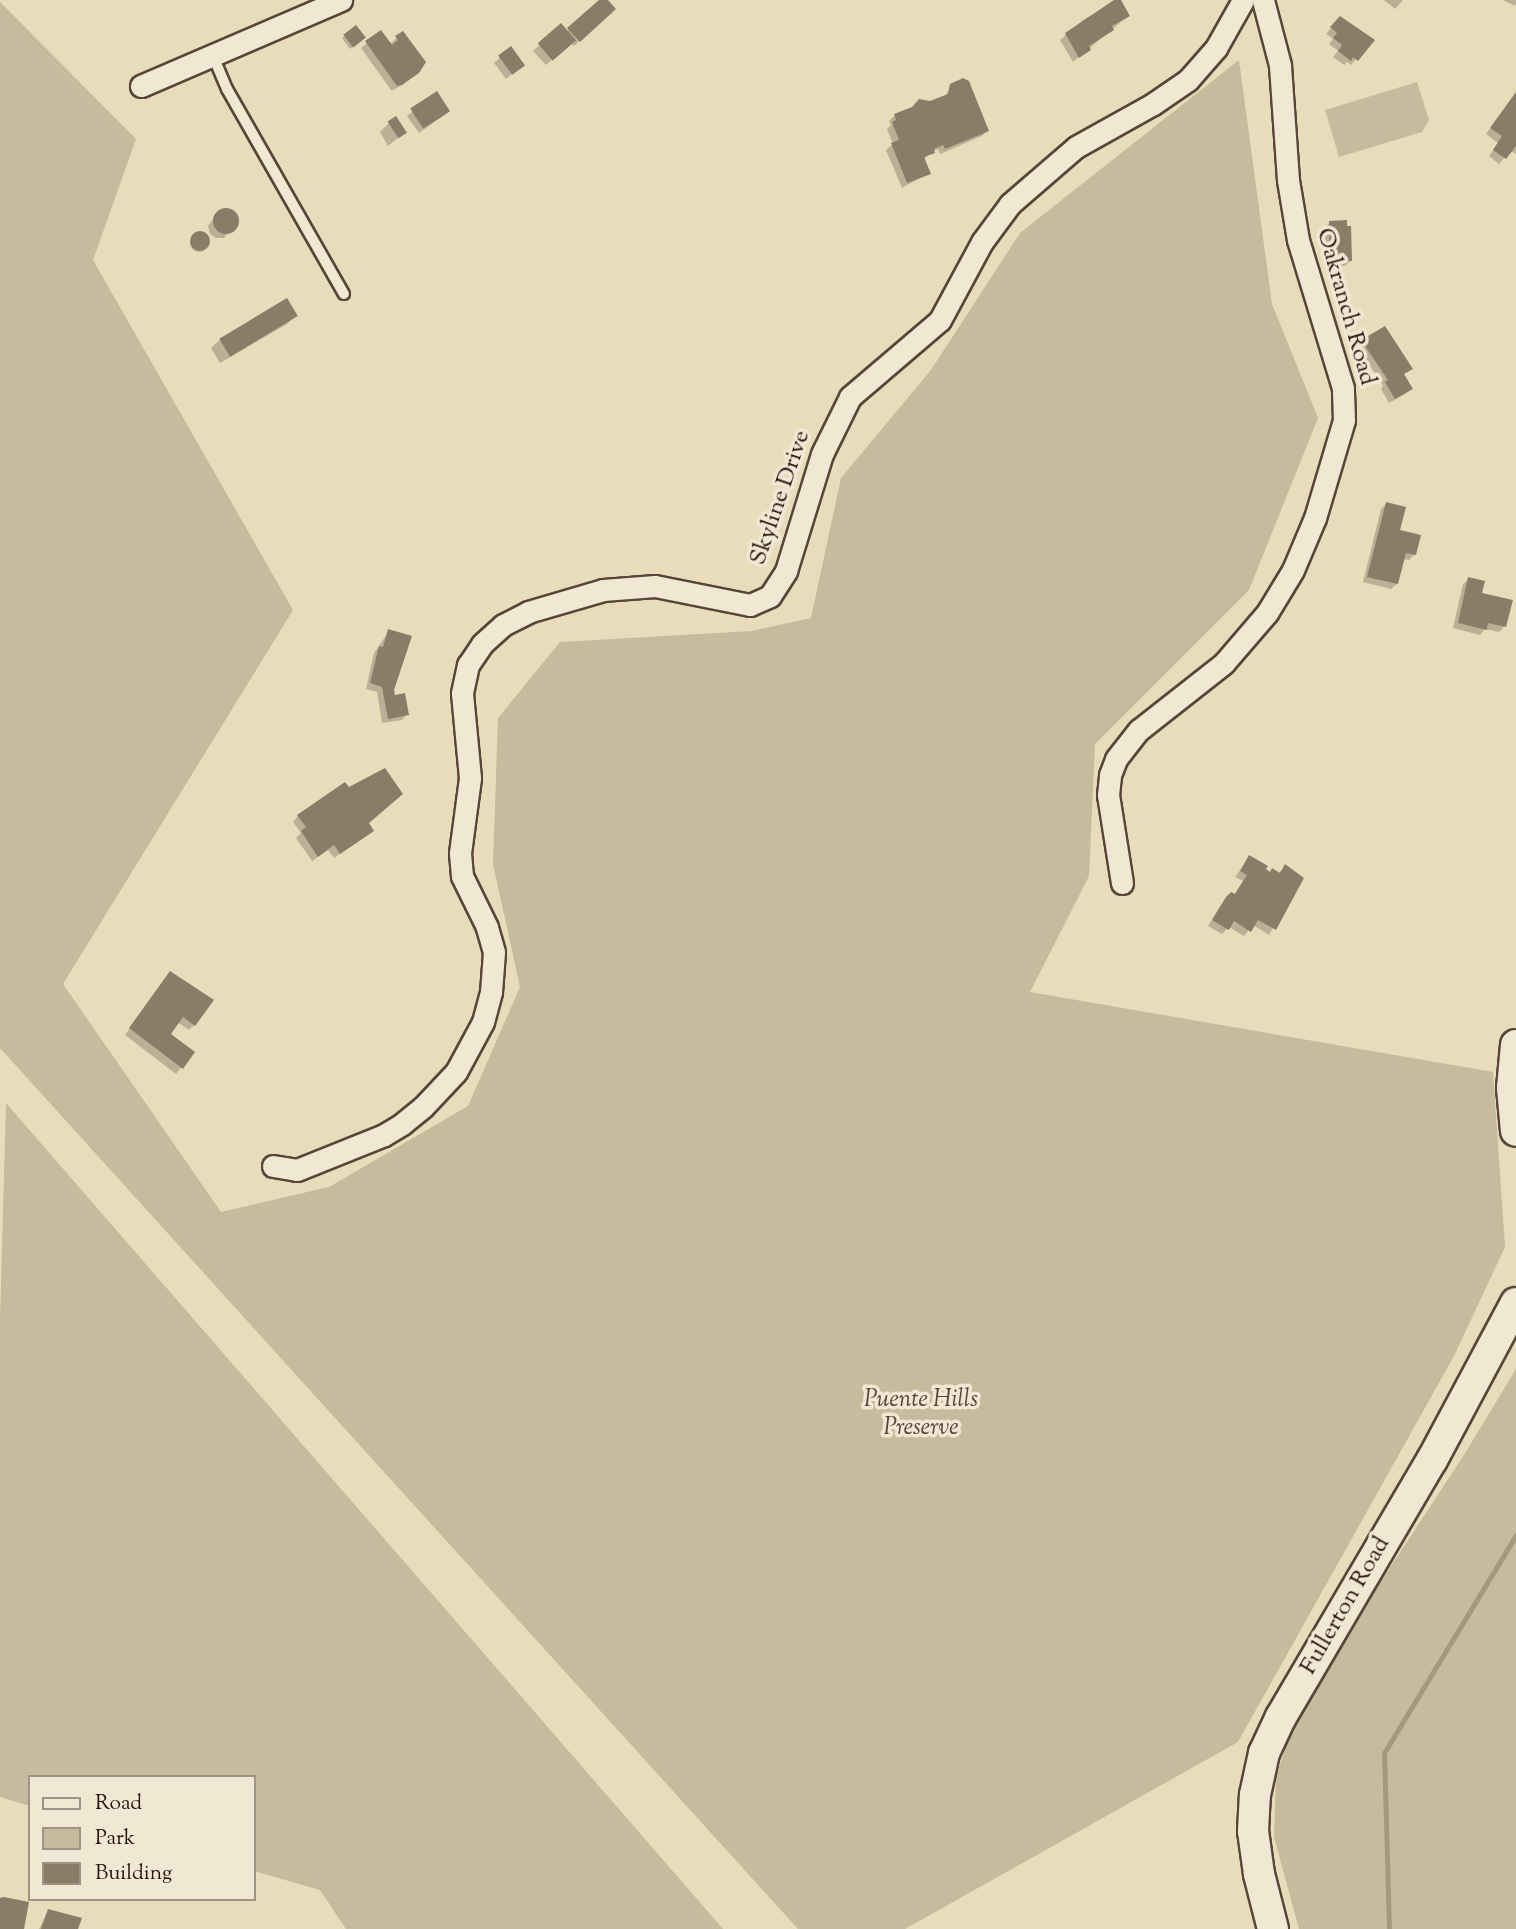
<!DOCTYPE html>
<style>
body{margin:0}
#map{position:relative;width:1516px;height:1929px;overflow:hidden;background:#e8dcbb;font-family:"Sorts Mill Goudy",serif}
div>[style]{position:absolute}
[style*='--x']{left:calc(var(--x)*1px);top:calc(var(--y)*1px);width:calc(var(--w)*1px);rotate:calc(var(--a)*1deg)}
.green>*{inset:0;background:#c7ba9d}
.shadow>*{inset:0;background:#0003}
.round{border-radius:50%}
.stream>*{height:5px;margin:-2.5px;padding:0 2.5px;transform-origin:2.5px;border-radius:2.5px;background:#a69880}
.building>*{inset:0;background:#8b7c67;transform-origin:0 0}
.roads{filter:drop-shadow(2px 0 #574638) drop-shadow(-2px 0 #574638) drop-shadow(0 2px #574638) drop-shadow(0 -2px #574638)}
.lane>*{height:10px;margin:-5px;padding:0 5px;transform-origin:5px;border-radius:5px;background:#f0e8d3}
.street>*{height:21px;margin:-10.5px;padding:0 10.5px;transform-origin:10.5px;border-radius:10.5px;background:#f0e8d3}
.secondary>*{height:30px;margin:-15px;padding:0 15px;transform-origin:15px;border-radius:15px;background:#f0e8d3}
span{translate:-50% -50%;white-space:nowrap;text-align:center;line-height:1.15;-webkit-text-stroke:7px #f0e8d3;paint-order:stroke}
.street-label{font-size:24px;color:#27140d}
.park-label{font-size:24px;color:#574638;font-style:italic}
.legend{position:absolute;left:28px;top:1775px;width:228px;height:126px;box-sizing:border-box;background:#f0e8d3;border:2px solid #a09384;margin:0;padding:9px 12px;list-style:none;font-size:21px;color:#27140d}
.legend li{display:flex;align-items:center;gap:14px;height:35px}
.legend b{width:35px;border:2px solid #a09384}
</style>
<div id="map">
<div class="green">
<div style="clip-path:polygon(0 2px,136px 139px,93px 260px,293px 610px,63px 984px,221px 1212px,329px 1187px,468px 1106px,520px 987px,493px 864px,498px 718px,560px 642px,752px 631px,811px 618px,841px 478px,931px 370px,1020px 233px,1239px 60px,1272px 304px,1318px 418px,1249px 590px,1095px 744px,1089px 876px,1030px 992px,1493px 1072px,1505px 1247px,1454px 1356px,1238px 1742px,905px 1929px,798px 1929px,0 1048px)"></div>
<div style="clip-path:polygon(1417px 82px,1429px 120px,1422px 132px,1339px 157px,1325px 110px)"></div>
<div style="clip-path:polygon(6px 1103px,723px 1929px,346px 1929px,320px 1890px,254px 1871px,254px 1777px,30px 1777px,30px 1806px,0 1797px,0 1320px)"></div>
<div style="clip-path:polygon(1516px 1369px,1516px 1929px,1299px 1929px,1274px 1837px,1276px 1776px,1294px 1723px,1366px 1604px,1464px 1455px)"></div>
</div>
<div class="shadow">
<div style="clip-path:polygon(601px 0,614px 9px,574px 46px,571px 43px,546px 65px,533px 51px,560px 26px,566px 32px)"></div>
<div style="clip-path:polygon(1118px 0,1128px 16px,1073px 62px,1060px 40px,1083px 20px)"></div>
<div style="clip-path:polygon(1384px 0,1403px 0,1395px 9px)"></div>
<div style="clip-path:polygon(1503px 0,1516px 0,1516px 4px,1515px 6px)"></div>
<div style="clip-path:polygon(1334px 24px,1373px 40px,1351px 65px,1347px 62px,1344px 65px,1333px 57px,1338px 51px,1329px 44px,1333px 39px,1326px 34px)"></div>
<div style="clip-path:polygon(381px 32px,391px 43px,402px 33px,411px 78px,394px 90px,391px 90px,361px 48px)"></div>
<div style="clip-path:polygon(344px 36px,362px 40px,350px 49px,342px 38px)"></div>
<div style="clip-path:polygon(511px 48px,517px 70px,506px 79px,494px 63px)"></div>
<div style="clip-path:polygon(951px 86px,987px 131px,982px 136px,940px 154px,938px 149px,933px 151px,923px 160px,929px 173px,902px 188px,886px 150px,893px 144px,887px 129px,891px 125px,889px 121px,895px 115px,944px 98px)"></div>
<div style="clip-path:polygon(1516px 92px,1516px 154px,1510px 151px,1499px 164px,1489px 156px,1498px 143px,1486px 134px)"></div>
<div style="clip-path:polygon(413px 111px,443px 116px,419px 133px,407px 116px)"></div>
<div style="clip-path:polygon(389px 123px,405px 132px,388px 146px,380px 132px)"></div>
<div style="clip-path:polygon(229px 210px,237px 216px,238px 223px,224px 238px,216px 238px,210px 234px,208px 226px,218px 212px)"></div>
<div style="clip-path:polygon(1330px 222px,1350px 261px,1345px 266px,1325px 267px,1325px 228px)"></div>
<div class="round" style="left:190px;top:234px;width:18px;height:18px"></div>
<div style="clip-path:polygon(287px 301px,296px 315px,287px 324px,220px 363px,211px 348px,220px 340px)"></div>
<div style="clip-path:polygon(1362px 341px,1411px 368px,1403px 375px,1411px 389px,1405px 394px,1389px 403px,1381px 389px,1383px 386px,1357px 346px)"></div>
<div style="clip-path:polygon(1386px 504px,1398px 531px,1414px 555px,1409px 560px,1403px 559px,1397px 584px,1391px 589px,1363px 582px,1381px 509px)"></div>
<div style="clip-path:polygon(1469px 579px,1505px 626px,1499px 632px,1485px 629px,1480px 635px,1453px 628px,1463px 584px)"></div>
<div style="clip-path:polygon(389px 631px,393px 697px,407px 714px,402px 720px,382px 723px,377px 692px,366px 689px,374px 653px)"></div>
<div style="clip-path:polygon(298px 816px,367px 823px,372px 831px,334px 858px,328px 850px,312px 861px,296px 838px,301px 833px,293px 822px)"></div>
<div style="clip-path:polygon(1249px 858px,1269px 873px,1278px 874px,1285px 866px,1302px 878px,1269px 935px,1253px 925px,1244px 936px,1229px 927px,1222px 934px,1208px 926px,1221px 905px,1234px 895px,1243px 881px,1235px 877px)"></div>
<div style="clip-path:polygon(165px 979px,194px 1025px,189px 1030px,177px 1022px,168px 1035px,193px 1052px,176px 1074px,125px 1035px)"></div>
<div style="clip-path:polygon(48px 1911px,76px 1929px,39px 1929px)"></div>
</div>
<div class="stream">
<div style="--x:1389;--y:1929;--w:176;--a:-91.6"></div>
<div style="--x:1384;--y:1753;--w:255;--a:-58.8"></div>
</div>
<div class="building">
<div style="clip-path:polygon(599px 0,608px 0,616px 9px,580px 42px,567px 28px)"></div>
<div style="clip-path:polygon(1114px 0,1121px 0,1130px 16px,1112px 26px,1114px 30px,1089px 46px,1091px 50px,1079px 58px,1065px 33px)"></div>
<div style="clip-path:polygon(1340px 16px,1375px 40px,1358px 61px,1353px 57px,1351px 61px,1338px 51px,1342px 45px,1333px 38px,1337px 33px,1330px 27px)"></div>
<div style="left:561px;top:23px;width:23px;height:31px;rotate:49deg"></div>
<div style="left:356px;top:25px;width:16px;height:16px;rotate:52deg"></div>
<div style="clip-path:polygon(381px 30px,392px 45px,398px 40px,395px 36px,403px 31px,426px 62px,419px 73px,402px 85px,397px 86px,365px 41px)"></div>
<div style="left:511px;top:46px;width:24px;height:16px;rotate:54deg"></div>
<div style="clip-path:polygon(963px 78px,969px 81px,989px 131px,945px 149px,943px 145px,934px 149px,935px 153px,924px 157px,931px 174px,907px 183px,891px 143px,899px 140px,892px 122px,896px 120px,894px 114px,912px 107px,919px 99px,930px 101px,948px 94px,950px 84px)"></div>
<div style="left:437px;top:91px;width:24px;height:32px;rotate:57deg"></div>
<div style="clip-path:polygon(1516px 92px,1516px 146px,1506px 159px,1493px 150px,1502px 136px,1490px 128px)"></div>
<div style="left:396px;top:116px;width:20px;height:10px;rotate:57deg"></div>
<div class="round" style="left:213px;top:208px;width:26px;height:26px"></div>
<div style="clip-path:polygon(1347px 220px,1347px 226px,1351px 226px,1352px 261px,1330px 262px,1329px 221px)"></div>
<div class="round" style="left:190px;top:231px;width:20px;height:20px"></div>
<div style="left:287px;top:298px;width:21px;height:79px;rotate:59deg"></div>
<div style="clip-path:polygon(1385px 326px,1413px 369px,1404px 374px,1413px 389px,1395px 399px,1385px 382px,1388px 380px,1361px 340px)"></div>
<div style="clip-path:polygon(1386px 502px,1406px 507px,1400px 530px,1421px 535px,1416px 555px,1406px 553px,1398px 584px,1367px 577px)"></div>
<div style="clip-path:polygon(1468px 577px,1485px 581px,1482px 593px,1513px 600px,1506px 627px,1488px 623px,1487px 630px,1458px 623px)"></div>
<div style="clip-path:polygon(388px 629px,412px 636px,394px 690px,395px 695px,405px 693px,409px 715px,388px 719px,382px 687px,370px 683px,379px 646px,383px 647px)"></div>
<div style="clip-path:polygon(385px 768px,403px 794px,369px 823px,374px 831px,340px 854px,334px 845px,318px 857px,301px 831px,306px 827px,297px 815px,345px 782px,349px 787px)"></div>
<div style="clip-path:polygon(1249px 855px,1268px 866px,1266px 869px,1270px 872px,1272px 868px,1280px 873px,1285px 864px,1304px 878px,1276px 930px,1258px 920px,1251px 932px,1234px 921px,1229px 930px,1212px 920px,1226px 897px,1231px 892px,1235px 894px,1247px 875px,1240px 871px)"></div>
<div style="clip-path:polygon(170px 971px,214px 1000px,195px 1026px,183px 1017px,171px 1034px,195px 1052px,183px 1069px,129px 1028px)"></div>
<div style="clip-path:polygon(4px 1897px,29px 1902px,24px 1929px,0 1929px,0 1898px)"></div>
<div style="clip-path:polygon(48px 1909px,82px 1918px,78px 1929px,41px 1929px)"></div>
</div>
<div class="roads">
<div class="lane">
<div style="--x:213;--y:56;--w:36;--a:67"></div>
<div style="--x:227;--y:89;--w:236;--a:60.3"></div>
</div>
<div class="street">
<div style="--x:141;--y:86;--w:218;--a:-23.3"></div>
<div style="--x:1122;--y:883;--w:89;--a:-99"></div>
<div style="--x:1108;--y:795;--w:20;--a:-84"></div>
<div style="--x:1110;--y:775;--w:17;--a:-69"></div>
<div style="--x:1116;--y:759;--w:37;--a:-52"></div>
<div style="--x:1139;--y:730;--w:108;--a:-38.2"></div>
<div style="--x:1224;--y:663;--w:66;--a:-49.3"></div>
<div style="--x:1267;--y:613;--w:50;--a:-58.8"></div>
<div style="--x:1293;--y:570;--w:56;--a:-67.1"></div>
<div style="--x:1315;--y:518;--w:102;--a:-73.5"></div>
<div style="--x:1344;--y:420;--w:32;--a:-92"></div>
<div style="--x:1343;--y:388;--w:155;--a:-106.9"></div>
<div style="--x:1298;--y:240;--w:61;--a:-99.5"></div>
<div style="--x:1288;--y:180;--w:115;--a:-94"></div>
<div style="--x:1280;--y:65;--w:67;--a:-104.7"></div>
<div style="--x:273;--y:1166;--w:24;--a:9"></div>
<div style="--x:297;--y:1170;--w:94;--a:-21.9"></div>
<div style="--x:384;--y:1135;--w:21;--a:-31"></div>
<div style="--x:402;--y:1124;--w:27;--a:-39"></div>
<div style="--x:423;--y:1107;--w:48;--a:-46.7"></div>
<div style="--x:456;--y:1072;--w:57;--a:-61.6"></div>
<div style="--x:483;--y:1022;--w:31;--a:-75"></div>
<div style="--x:491;--y:992;--w:40;--a:-85.7"></div>
<div style="--x:494;--y:952;--w:26;--a:-106"></div>
<div style="--x:487;--y:927;--w:57;--a:-116.1"></div>
<div style="--x:462;--y:876;--w:23;--a:-95"></div>
<div style="--x:460;--y:853;--w:76;--a:-82.4"></div>
<div style="--x:470;--y:778;--w:85;--a:-95.4"></div>
<div style="--x:462;--y:693;--w:29;--a:-78"></div>
<div style="--x:468;--y:665;--w:25;--a:-56"></div>
<div style="--x:482;--y:644;--w:28;--a:-42"></div>
<div style="--x:503;--y:625;--w:28;--a:-27"></div>
<div style="--x:528;--y:612;--w:78;--a:-16.3"></div>
<div style="--x:603;--y:590;--w:52;--a:-4.4"></div>
<div style="--x:655;--y:586;--w:97;--a:11.3"></div>
<div style="--x:750;--y:605;--w:22;--a:-24"></div>
<div style="--x:770;--y:596;--w:30;--a:-57"></div>
<div style="--x:786;--y:571;--w:122;--a:-72.9"></div>
<div style="--x:822;--y:454;--w:64;--a:-63.8"></div>
<div style="--x:850;--y:397;--w:118;--a:-40.5"></div>
<div style="--x:940;--y:320;--w:89;--a:-61.7"></div>
<div style="--x:982;--y:242;--w:47;--a:-53.6"></div>
<div style="--x:1010;--y:204;--w:87;--a:-40.8"></div>
<div style="--x:1076;--y:147;--w:88;--a:-29.2"></div>
<div style="--x:1153;--y:104;--w:42;--a:-34.4"></div>
<div style="--x:1188;--y:80;--w:43;--a:-48.8"></div>
<div style="--x:1216;--y:48;--w:55;--a:-60.6"></div>
</div>
<div class="secondary">
<div style="--x:1516;--y:1045;--w:43;--a:95.3"></div>
<div style="--x:1512;--y:1088;--w:43;--a:84.7"></div>
<div style="--x:1273;--y:1929;--w:57;--a:-104.3"></div>
<div style="--x:1259;--y:1874;--w:43;--a:-97.9"></div>
<div style="--x:1253;--y:1831;--w:36;--a:-87"></div>
<div style="--x:1255;--y:1795;--w:43;--a:-77.9"></div>
<div style="--x:1264;--y:1753;--w:40;--a:-65"></div>
<div style="--x:1281;--y:1717;--w:298;--a:-59.6"></div>
<div style="--x:1432;--y:1460;--w:178;--a:-61.9"></div>
</div>
</div>
<div class="street-label">
<span style="left:1345px;top:307px;rotate:74deg">Oakranch Road</span>
<span style="left:781px;top:498px;rotate:-71deg">Skyline Drive</span>
<span style="left:1346px;top:1606px;rotate:-60deg">Fullerton Road</span>
</div>
<div class="park-label">
<span style="left:921px;top:1415px">Puente Hills<br>Preserve</span>
</div>
<ul class="legend">
<li><b style="height:9px;background:#f0e8d3"></b>Road</li>
<li><b style="height:19px;background:#c7ba9d"></b>Park</li>
<li><b style="height:19px;background:#8b7c67"></b>Building</li>
</ul>
</div>
